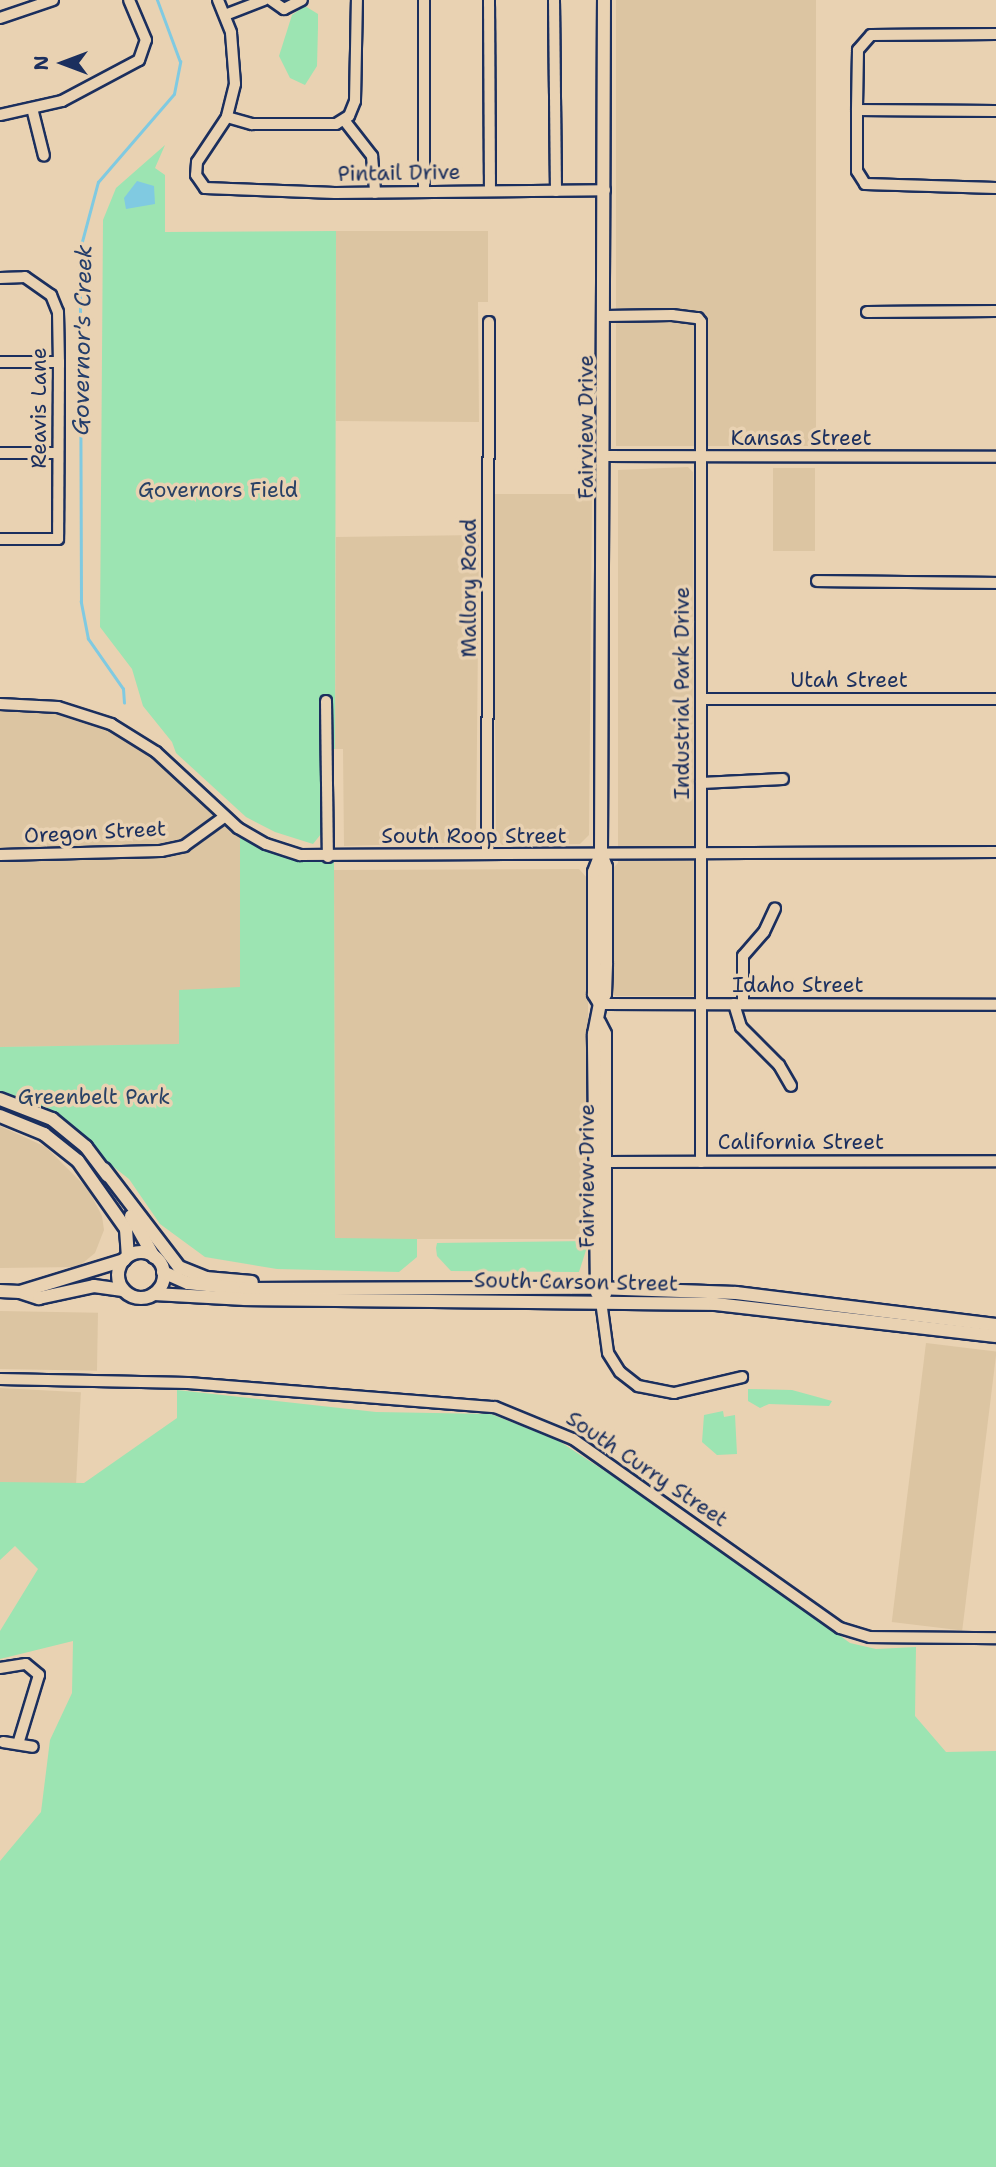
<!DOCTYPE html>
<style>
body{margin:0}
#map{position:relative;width:996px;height:2167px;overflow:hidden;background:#e9d2b2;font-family:"Shantell Sans",sans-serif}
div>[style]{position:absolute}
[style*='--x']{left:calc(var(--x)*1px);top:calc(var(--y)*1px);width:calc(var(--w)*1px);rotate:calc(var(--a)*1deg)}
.built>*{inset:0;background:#dcc5a2;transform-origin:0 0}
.green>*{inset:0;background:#9ce4b2}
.water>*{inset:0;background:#80cae1}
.stream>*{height:2.5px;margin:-1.25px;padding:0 1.25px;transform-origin:1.25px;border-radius:1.25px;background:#80cae1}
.roads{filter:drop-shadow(2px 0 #1b2f5e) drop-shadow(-2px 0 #1b2f5e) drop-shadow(0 2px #1b2f5e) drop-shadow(0 -2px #1b2f5e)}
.minor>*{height:10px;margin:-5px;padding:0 5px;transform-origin:5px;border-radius:5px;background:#e9d2b2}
.major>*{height:12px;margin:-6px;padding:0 6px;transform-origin:6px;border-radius:6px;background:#e9d2b2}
.major>.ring{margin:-6px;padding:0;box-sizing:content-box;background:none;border:12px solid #e9d2b2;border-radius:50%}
span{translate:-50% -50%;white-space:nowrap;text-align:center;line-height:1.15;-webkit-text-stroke:7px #e9d2b2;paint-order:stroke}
.street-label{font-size:21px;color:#1b2f5e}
.park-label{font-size:21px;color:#284166}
.water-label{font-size:23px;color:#253e6b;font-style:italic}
.north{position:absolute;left:28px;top:28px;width:70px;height:70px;-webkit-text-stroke:5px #e9d2b2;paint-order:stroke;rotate:270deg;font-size:19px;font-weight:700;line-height:28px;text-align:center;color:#1b2f5e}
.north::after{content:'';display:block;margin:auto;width:24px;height:32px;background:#1b2f5e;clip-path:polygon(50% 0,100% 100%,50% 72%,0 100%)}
</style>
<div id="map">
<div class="built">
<div style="left:616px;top:0;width:200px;height:446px"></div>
<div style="clip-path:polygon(336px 231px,488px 231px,488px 302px,478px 302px,479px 422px,336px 421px)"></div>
<div style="clip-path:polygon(688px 467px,693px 472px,694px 996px,616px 996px,612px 994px,612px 869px,618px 863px,618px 470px)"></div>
<div style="left:773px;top:468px;width:42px;height:83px"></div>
<div style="clip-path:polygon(493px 494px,592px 494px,589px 835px,580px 844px,502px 845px,496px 838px)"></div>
<div style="clip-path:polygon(479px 535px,476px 842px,344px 846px,343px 749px,335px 749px,336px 537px)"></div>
<div style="clip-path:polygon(0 704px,49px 706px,121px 729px,240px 830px,240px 987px,179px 1045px,0 1047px)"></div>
<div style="clip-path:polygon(579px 869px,588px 879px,588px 1239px,335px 1239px,334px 870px)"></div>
<div style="clip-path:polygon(0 1126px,46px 1147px,88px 1189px,102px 1216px,104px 1230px,95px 1253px,78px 1267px,0 1268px)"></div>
<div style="left:0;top:1311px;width:98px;height:58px;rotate:1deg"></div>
<div style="left:926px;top:1343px;width:71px;height:281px;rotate:7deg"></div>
<div style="left:0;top:1388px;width:81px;height:94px;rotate:3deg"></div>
</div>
<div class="green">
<div style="clip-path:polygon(305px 6px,318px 14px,318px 27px,317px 66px,305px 85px,290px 78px,279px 56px,292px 15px)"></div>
<div style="clip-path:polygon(165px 145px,155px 168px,165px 175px,165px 232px,336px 231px,335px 749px,321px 750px,321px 834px,313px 844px,275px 832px,246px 817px,176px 753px,172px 742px,143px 706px,132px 669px,100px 627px,103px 220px,116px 188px)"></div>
<div style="clip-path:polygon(240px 830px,266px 844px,334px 856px,335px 1238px,417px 1239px,417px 1257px,399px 1272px,277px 1269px,205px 1257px,160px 1224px,129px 1179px,52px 1119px,0 1099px,0 1047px,179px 1044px,179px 990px,240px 987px)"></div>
<div style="clip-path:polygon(589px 1241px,579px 1272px,451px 1271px,437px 1256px,436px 1248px,437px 1243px)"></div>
<div style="clip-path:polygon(748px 1389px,792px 1390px,832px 1401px,829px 1406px,769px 1404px,760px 1408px,748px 1401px)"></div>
<div style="clip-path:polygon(177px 1390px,376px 1412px,491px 1414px,559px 1441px,696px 1531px,850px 1643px,876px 1649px,916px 1647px,915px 1716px,946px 1752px,996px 1751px,996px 2167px,0 2167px,0 1861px,41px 1812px,50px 1740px,72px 1693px,73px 1641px,0 1659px,0 1631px,38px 1569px,15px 1546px,0 1560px,0 1482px,84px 1483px,177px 1418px)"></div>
<div style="clip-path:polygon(723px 1411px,724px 1417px,735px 1415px,737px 1454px,717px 1455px,702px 1442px,704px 1415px)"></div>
</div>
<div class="water">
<div style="clip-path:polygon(137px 181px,154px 186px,155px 204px,126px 209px,124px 198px)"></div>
</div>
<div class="stream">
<div style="--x:124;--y:703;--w:14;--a:-94"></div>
<div style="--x:123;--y:689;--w:61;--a:-125"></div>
<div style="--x:88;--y:639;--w:38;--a:-101"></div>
<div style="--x:81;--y:602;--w:353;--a:-90.2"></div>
<div style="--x:80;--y:249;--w:69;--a:-75"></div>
<div style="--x:98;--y:182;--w:116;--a:-49.2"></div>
<div style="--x:174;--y:94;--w:33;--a:-79"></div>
<div style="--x:180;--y:62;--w:66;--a:-110.4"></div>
</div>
<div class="roads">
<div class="minor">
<div style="--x:218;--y:0;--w:35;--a:68"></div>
<div style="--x:231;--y:33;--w:51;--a:85.5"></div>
<div style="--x:235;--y:84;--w:34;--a:104"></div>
<div style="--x:227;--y:117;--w:54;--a:123.7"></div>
<div style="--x:197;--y:162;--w:13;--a:94"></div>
<div style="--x:196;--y:175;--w:16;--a:55"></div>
<div style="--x:205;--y:188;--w:130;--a:2.2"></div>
<div style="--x:335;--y:193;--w:270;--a:-0.6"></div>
<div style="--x:271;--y:0;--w:16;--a:35"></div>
<div style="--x:284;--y:9;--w:20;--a:-27"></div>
<div style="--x:424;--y:0;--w:192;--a:90"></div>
<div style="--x:489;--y:0;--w:191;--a:89.7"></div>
<div style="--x:554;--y:0;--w:191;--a:89.4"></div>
<div style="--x:225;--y:15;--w:42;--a:-21"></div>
<div style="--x:0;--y:18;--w:56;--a:-18.8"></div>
<div style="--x:996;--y:34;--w:125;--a:179.5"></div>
<div style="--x:871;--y:35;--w:20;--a:131"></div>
<div style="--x:858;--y:50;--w:60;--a:91"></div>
<div style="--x:857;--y:110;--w:61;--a:90"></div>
<div style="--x:857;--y:171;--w:15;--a:58"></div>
<div style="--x:865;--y:184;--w:131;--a:1.7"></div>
<div style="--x:32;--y:108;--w:49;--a:76"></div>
<div style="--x:857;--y:110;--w:139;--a:0.4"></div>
<div style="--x:0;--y:115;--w:64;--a:-12.7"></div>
<div style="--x:62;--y:101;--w:87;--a:-28"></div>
<div style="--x:139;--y:60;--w:21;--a:-71"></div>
<div style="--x:146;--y:40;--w:43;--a:-113"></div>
<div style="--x:227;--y:117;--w:26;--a:16"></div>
<div style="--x:252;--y:124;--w:84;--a:0"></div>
<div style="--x:336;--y:124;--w:15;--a:-32"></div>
<div style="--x:349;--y:116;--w:16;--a:-68"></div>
<div style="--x:355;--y:101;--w:101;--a:-88.9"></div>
<div style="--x:344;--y:120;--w:46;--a:52.1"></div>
<div style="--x:372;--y:156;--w:37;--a:85"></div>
<div style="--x:0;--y:278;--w:25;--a:-2"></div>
<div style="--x:25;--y:277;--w:32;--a:35"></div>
<div style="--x:51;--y:295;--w:18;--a:68"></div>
<div style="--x:58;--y:312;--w:50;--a:88.9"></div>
<div style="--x:59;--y:362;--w:177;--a:90.3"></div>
<div style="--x:58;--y:539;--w:58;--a:180"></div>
<div style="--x:867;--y:312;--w:129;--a:-0.4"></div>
<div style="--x:606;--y:316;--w:66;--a:-0.9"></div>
<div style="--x:672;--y:315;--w:26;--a:7"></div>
<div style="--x:698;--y:318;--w:5;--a:53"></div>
<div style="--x:701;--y:322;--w:840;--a:90"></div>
<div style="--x:0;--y:362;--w:59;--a:0"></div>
<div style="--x:0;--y:453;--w:58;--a:0"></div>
<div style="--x:605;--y:456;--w:391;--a:0.1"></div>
<div style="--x:817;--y:581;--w:179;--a:0.6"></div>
<div style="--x:701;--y:699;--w:295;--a:0"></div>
<div style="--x:326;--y:701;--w:156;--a:89.3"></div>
<div style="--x:0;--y:704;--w:58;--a:3"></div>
<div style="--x:58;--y:707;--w:56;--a:17.8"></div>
<div style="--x:111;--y:724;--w:53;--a:31.9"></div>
<div style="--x:156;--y:752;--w:112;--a:42.8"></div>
<div style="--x:238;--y:828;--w:32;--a:30"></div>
<div style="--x:266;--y:844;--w:36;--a:18"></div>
<div style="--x:300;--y:855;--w:696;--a:-0.25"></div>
<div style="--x:701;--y:783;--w:82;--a:-2.8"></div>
<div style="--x:487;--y:854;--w:532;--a:-89.78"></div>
<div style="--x:0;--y:855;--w:161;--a:-1.4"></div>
<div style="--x:161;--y:851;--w:24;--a:-12"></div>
<div style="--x:184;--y:846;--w:49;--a:-35.9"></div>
<div style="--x:600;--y:1004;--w:396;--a:0.1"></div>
<div style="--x:734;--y:1004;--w:24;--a:73"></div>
<div style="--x:741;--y:1027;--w:54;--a:45"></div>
<div style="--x:779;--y:1065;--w:24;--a:60"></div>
<div style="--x:743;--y:1004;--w:48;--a:-90"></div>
<div style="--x:743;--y:956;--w:32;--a:-49"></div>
<div style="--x:764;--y:932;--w:26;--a:-65"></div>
<div style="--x:605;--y:1162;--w:391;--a:-0.1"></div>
<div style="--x:601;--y:1301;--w:52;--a:82.3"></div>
<div style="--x:608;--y:1353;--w:22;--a:58"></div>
<div style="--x:620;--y:1372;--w:23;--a:38"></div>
<div style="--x:638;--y:1386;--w:37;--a:11"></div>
<div style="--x:674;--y:1393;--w:70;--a:-13.2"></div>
<div style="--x:0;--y:1379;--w:188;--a:1.2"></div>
<div style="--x:188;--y:1383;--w:308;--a:4.5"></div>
<div style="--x:495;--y:1407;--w:84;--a:22.3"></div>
<div style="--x:573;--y:1439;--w:327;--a:35.3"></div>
<div style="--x:840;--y:1628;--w:31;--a:17"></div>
<div style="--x:870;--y:1637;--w:126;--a:0.5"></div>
<div style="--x:0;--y:1668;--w:26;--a:-9"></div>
<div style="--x:26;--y:1664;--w:17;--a:40"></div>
<div style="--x:39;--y:1675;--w:72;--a:106.9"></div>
<div style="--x:3;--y:1742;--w:30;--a:9"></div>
</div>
<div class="major">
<div style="--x:600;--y:1004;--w:11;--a:-63"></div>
<div style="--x:605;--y:994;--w:31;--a:-88"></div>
<div style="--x:606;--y:963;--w:96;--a:-90"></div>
<div style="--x:606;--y:867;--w:14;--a:-111"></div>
<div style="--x:601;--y:854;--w:854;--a:-89.8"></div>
<div style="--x:599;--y:1022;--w:13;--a:63"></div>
<div style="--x:605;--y:1034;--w:260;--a:90"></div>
<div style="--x:0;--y:1099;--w:56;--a:21"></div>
<div style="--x:52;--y:1119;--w:44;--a:39.5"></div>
<div style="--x:86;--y:1147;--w:36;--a:53"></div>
<div style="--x:0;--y:1116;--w:48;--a:22.2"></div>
<div style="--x:44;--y:1134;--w:43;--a:38.5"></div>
<div style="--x:78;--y:1161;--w:83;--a:54.8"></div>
<div style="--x:126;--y:1229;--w:27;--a:86"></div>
<div style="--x:104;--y:1169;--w:123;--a:52.6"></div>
<div style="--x:179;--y:1267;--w:29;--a:22"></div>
<div style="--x:206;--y:1278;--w:46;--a:5"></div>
<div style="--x:131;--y:1216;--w:47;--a:60.7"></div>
<div class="ring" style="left:118px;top:1252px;width:34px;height:34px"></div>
<div style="--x:163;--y:1272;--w:27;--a:24"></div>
<div style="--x:188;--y:1283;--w:57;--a:6"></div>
<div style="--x:245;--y:1289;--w:351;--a:-0.2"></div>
<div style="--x:596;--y:1288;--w:140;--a:2"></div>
<div style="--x:736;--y:1293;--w:262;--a:7"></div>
<div style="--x:0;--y:1291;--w:20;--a:3"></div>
<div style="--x:20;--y:1292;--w:109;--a:-17.1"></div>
<div style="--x:20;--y:1292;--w:20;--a:18"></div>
<div style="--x:39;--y:1298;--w:56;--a:-12.3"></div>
<div style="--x:94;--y:1286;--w:29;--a:8"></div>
<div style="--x:597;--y:1293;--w:259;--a:-90.7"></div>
<div style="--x:594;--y:1034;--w:31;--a:-79"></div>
<div style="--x:600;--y:1004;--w:12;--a:-121"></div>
<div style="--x:594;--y:994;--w:122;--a:-90"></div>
<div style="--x:594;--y:872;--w:19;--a:-69"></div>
<div style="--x:154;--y:1294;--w:91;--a:3.1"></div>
<div style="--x:245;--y:1299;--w:470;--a:0.6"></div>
<div style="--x:715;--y:1304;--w:283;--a:6.5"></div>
</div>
</div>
<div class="street-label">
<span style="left:399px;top:173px;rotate:-1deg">Pintail Drive</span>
<span style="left:39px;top:408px;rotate:-90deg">Reavis Lane</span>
<span style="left:586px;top:427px;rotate:-90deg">Fairview Drive</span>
<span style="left:801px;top:438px">Kansas Street</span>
<span style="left:469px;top:588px;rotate:-90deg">Mallory Road</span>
<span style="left:849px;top:680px">Utah Street</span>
<span style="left:682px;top:693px;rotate:-90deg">Industrial Park Drive</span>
<span style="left:95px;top:832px;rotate:-3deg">Oregon Street</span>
<span style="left:474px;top:836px">South Roop Street</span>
<span style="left:798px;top:985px">Idaho Street</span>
<span style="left:801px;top:1142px">California Street</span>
<span style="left:587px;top:1176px;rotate:-90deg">Fairview Drive</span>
<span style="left:576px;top:1282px;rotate:1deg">South Carson Street</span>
<span style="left:647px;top:1469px;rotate:34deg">South Curry Street</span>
</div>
<div class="park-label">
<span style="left:218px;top:490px">Governors Field</span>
<span style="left:94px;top:1097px">Greenbelt Park</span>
</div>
<div class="water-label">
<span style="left:82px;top:340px;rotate:-89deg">Governor's Creek</span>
</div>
<div class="north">N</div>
</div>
